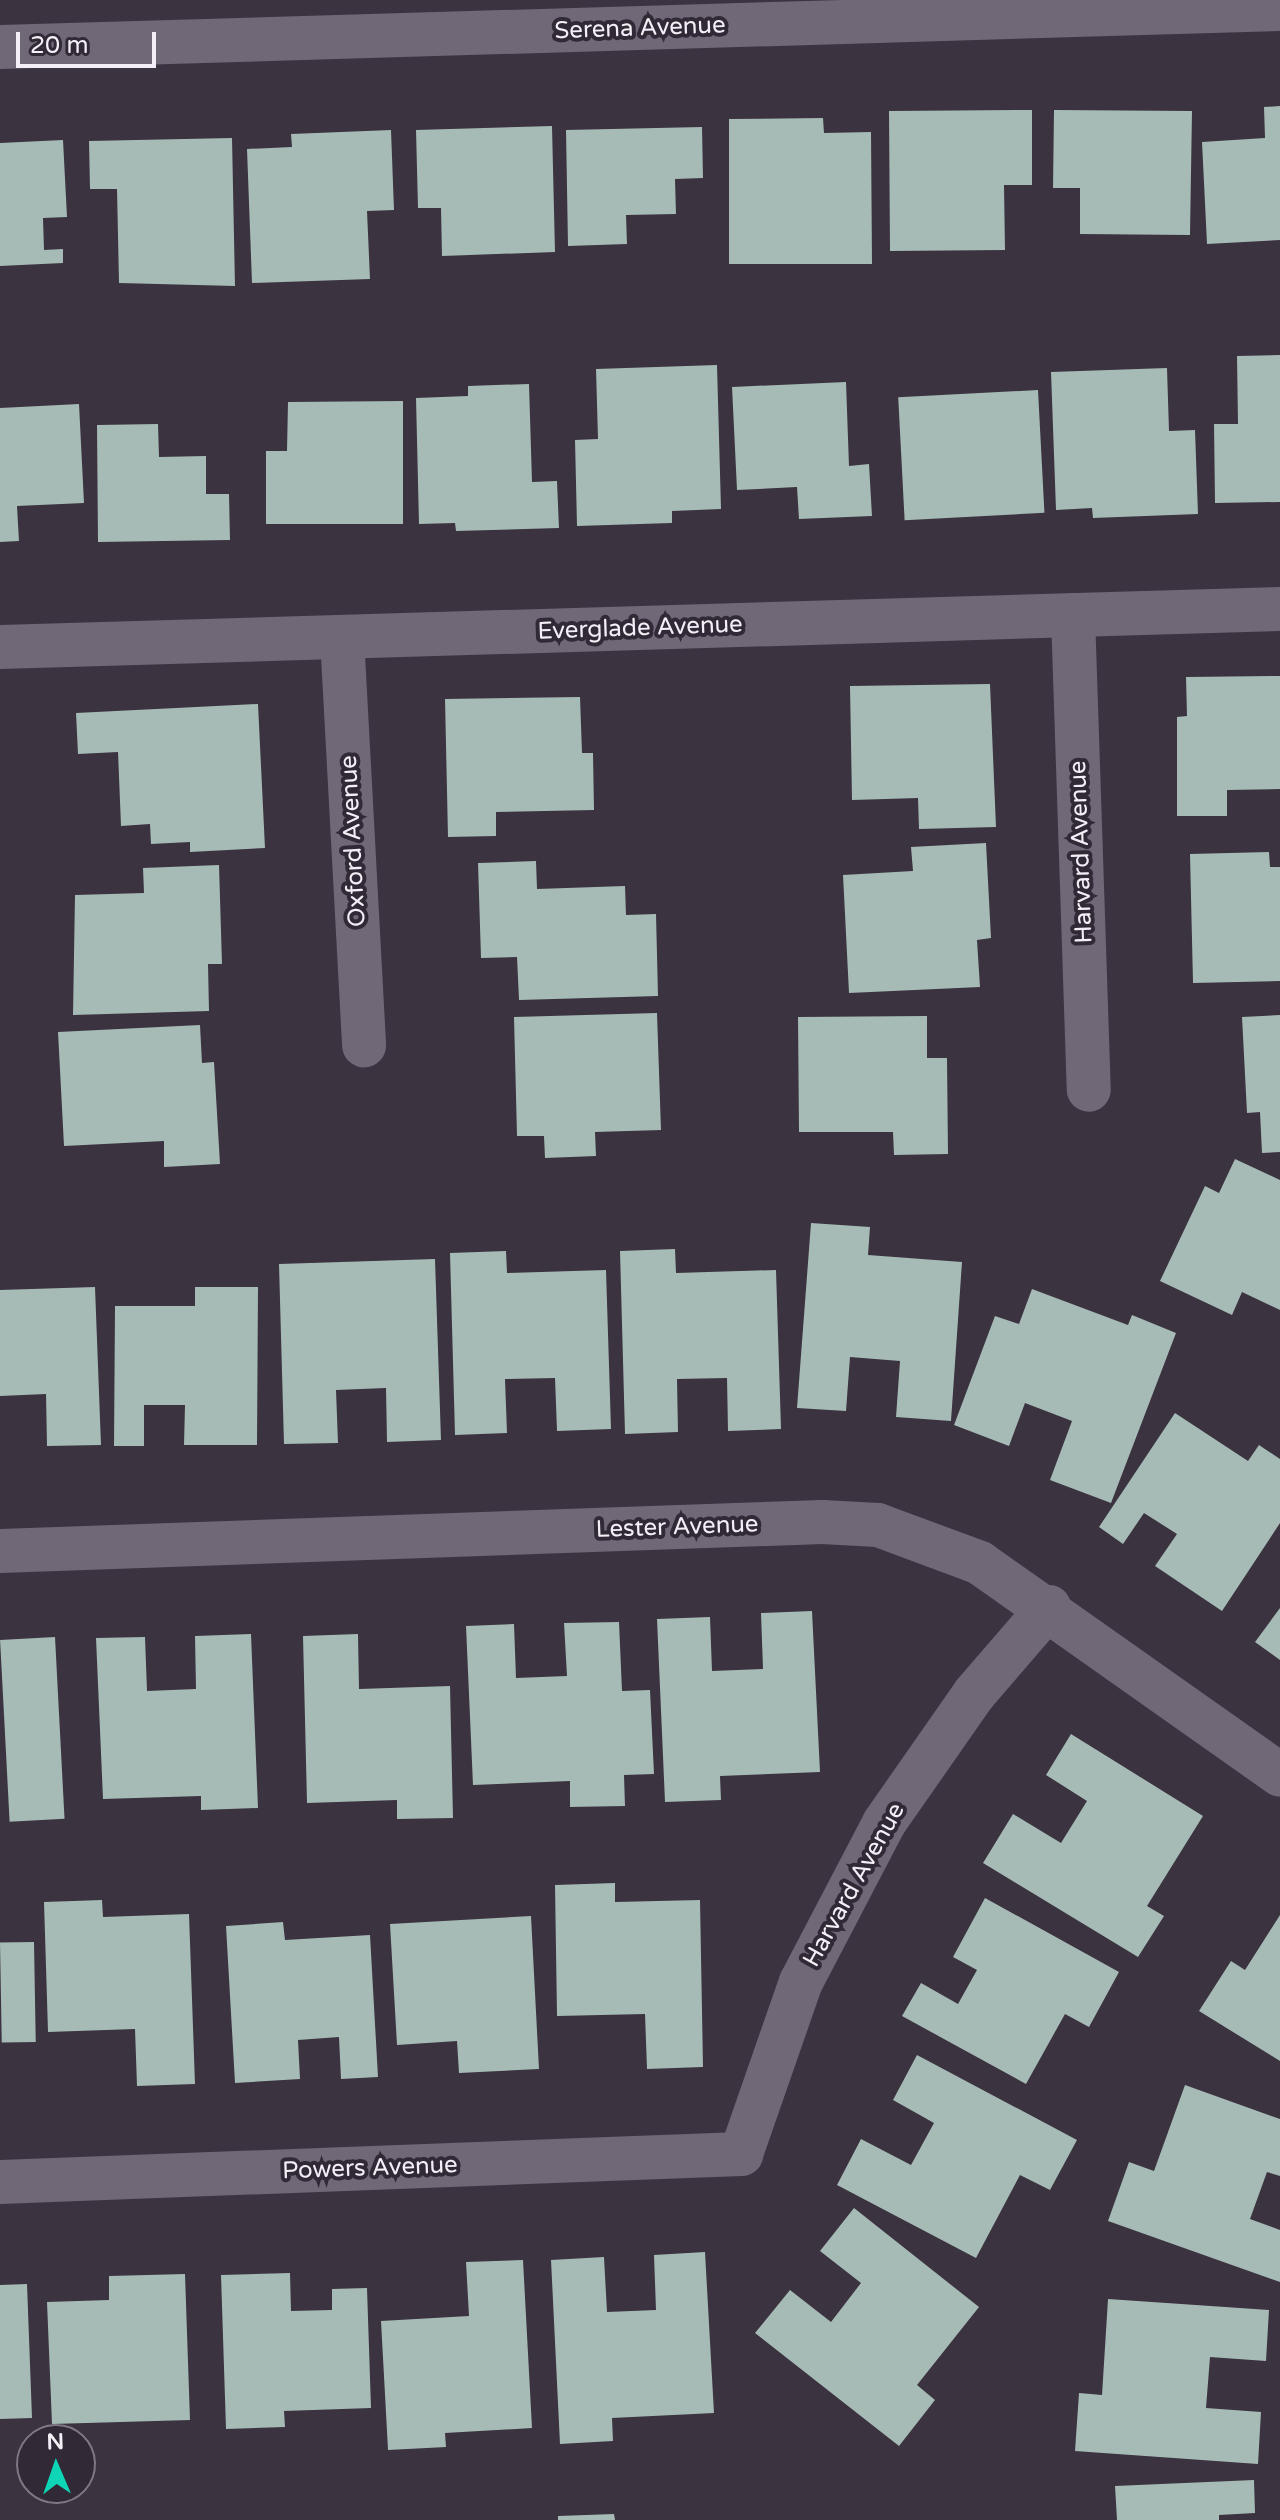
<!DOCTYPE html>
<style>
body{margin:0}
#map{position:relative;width:1280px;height:2520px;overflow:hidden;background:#3b3340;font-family:"Varela Round",sans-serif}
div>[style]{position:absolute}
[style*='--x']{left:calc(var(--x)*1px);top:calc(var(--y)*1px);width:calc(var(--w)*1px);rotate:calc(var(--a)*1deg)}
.building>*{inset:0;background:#a6bbb5;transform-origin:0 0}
.minor>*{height:44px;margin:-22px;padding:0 22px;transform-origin:22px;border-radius:22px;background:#716877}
span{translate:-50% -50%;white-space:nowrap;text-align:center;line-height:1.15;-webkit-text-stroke:8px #312936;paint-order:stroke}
.street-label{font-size:24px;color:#f4eff7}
.north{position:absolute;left:16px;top:2424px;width:80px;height:80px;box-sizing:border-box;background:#312936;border:2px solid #7f7883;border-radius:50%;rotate:358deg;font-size:22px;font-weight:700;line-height:32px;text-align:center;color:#f4eff7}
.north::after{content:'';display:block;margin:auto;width:28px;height:36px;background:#0dd5b5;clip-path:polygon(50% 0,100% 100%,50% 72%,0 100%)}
.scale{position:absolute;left:16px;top:32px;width:140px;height:36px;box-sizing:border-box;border:4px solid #f4eff7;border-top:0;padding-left:10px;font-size:24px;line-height:28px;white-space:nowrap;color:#f4eff7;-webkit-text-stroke:6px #312936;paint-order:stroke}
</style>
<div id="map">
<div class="building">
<div style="clip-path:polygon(1280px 106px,1280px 240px,1207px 244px,1202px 142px,1265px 138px,1264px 107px)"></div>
<div style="clip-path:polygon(1032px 110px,1032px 185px,1004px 185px,1005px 250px,890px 251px,889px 111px)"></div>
<div style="clip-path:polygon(1054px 110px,1192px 111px,1190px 235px,1080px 234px,1080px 188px,1053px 188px)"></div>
<div style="clip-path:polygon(823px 118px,824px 133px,871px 132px,872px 264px,729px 264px,729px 119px)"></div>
<div style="clip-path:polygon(552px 126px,555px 252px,442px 256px,441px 208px,418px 208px,416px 130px)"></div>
<div style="clip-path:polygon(702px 127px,703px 178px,675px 179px,676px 214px,626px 215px,627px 244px,568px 246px,566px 130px)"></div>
<div style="clip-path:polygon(391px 130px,394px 210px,367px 211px,370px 279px,252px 283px,247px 149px,292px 147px,291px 134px)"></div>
<div style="clip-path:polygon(232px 138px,235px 286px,119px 283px,117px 189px,90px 189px,89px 141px)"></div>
<div style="clip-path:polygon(63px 140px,67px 217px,43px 218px,44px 250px,63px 249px,63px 263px,0 266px,0 143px)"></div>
<div style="clip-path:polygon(1280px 355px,1280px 502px,1215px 503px,1214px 424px,1238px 424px,1237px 356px)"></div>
<div style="clip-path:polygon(717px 365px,721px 509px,672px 511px,672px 523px,577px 526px,575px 440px,598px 439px,596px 369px)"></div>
<div style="clip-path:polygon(1167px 368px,1169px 431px,1195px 430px,1198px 514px,1093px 518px,1092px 508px,1056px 510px,1051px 372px)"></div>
<div style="clip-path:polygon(846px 382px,849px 466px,869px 464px,872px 516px,799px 519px,797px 487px,737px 490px,732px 387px)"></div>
<div style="clip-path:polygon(529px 384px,532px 482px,557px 481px,559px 528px,456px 531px,455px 523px,419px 524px,416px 398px,468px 396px,468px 386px)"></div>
<div style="left:1038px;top:390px;width:123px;height:140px;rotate:87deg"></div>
<div style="clip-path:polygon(403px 401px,403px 524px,266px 524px,266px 451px,287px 451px,288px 402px)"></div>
<div style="clip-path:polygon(79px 404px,84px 503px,17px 506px,19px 541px,0 542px,0 408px)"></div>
<div style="clip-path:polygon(158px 424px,159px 457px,206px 456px,206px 494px,229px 494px,230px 540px,98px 542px,97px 425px)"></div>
<div style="clip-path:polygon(1280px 676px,1280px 789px,1227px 790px,1227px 816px,1177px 816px,1177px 717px,1187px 716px,1186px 677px)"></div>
<div style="clip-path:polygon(990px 684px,996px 827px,919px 829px,918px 798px,852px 800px,850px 686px)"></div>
<div style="clip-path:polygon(580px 697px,582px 753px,593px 753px,594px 810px,496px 812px,496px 836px,448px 837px,445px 699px)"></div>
<div style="clip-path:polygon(258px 704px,265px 848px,190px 852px,190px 842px,151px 844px,150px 824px,121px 826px,118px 752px,78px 754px,76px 713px)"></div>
<div style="clip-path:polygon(986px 843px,991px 938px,977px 940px,980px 987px,849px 993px,843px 875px,913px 871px,911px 847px)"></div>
<div style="clip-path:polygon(1269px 852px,1270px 867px,1280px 867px,1280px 981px,1193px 983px,1190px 854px)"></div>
<div style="clip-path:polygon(536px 861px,537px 889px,625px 886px,626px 915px,656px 914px,658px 996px,519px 1000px,517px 957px,481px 958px,478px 863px)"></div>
<div style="clip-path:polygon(219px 865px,222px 964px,208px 964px,209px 1011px,73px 1015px,75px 895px,144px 893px,143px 868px)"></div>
<div style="clip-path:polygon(657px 1013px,661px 1130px,595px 1132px,596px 1156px,545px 1158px,544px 1136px,517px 1136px,514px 1017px)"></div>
<div style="clip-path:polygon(1280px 1015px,1280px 1152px,1262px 1153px,1260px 1112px,1247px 1113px,1242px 1017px)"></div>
<div style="clip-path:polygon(927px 1016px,927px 1058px,947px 1058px,948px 1154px,894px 1155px,893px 1132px,799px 1132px,798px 1017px)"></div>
<div style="clip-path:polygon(200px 1025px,202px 1063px,214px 1062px,220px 1164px,164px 1167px,164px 1141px,64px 1146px,58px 1032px)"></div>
<div style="clip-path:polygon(1235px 1159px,1280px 1180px,1280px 1310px,1242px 1292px,1232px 1315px,1160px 1281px,1205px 1186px,1219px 1193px)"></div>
<div style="clip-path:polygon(811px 1223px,870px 1227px,868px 1255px,962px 1262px,951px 1421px,896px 1417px,900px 1361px,850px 1357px,846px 1411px,797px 1408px)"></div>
<div style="clip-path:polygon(675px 1249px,676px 1273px,776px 1270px,781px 1429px,728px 1431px,727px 1378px,677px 1379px,678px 1432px,625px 1434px,620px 1251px)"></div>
<div style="clip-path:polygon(506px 1251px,507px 1273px,606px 1270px,611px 1429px,557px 1431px,555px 1378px,505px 1379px,507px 1433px,455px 1435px,450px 1253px)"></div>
<div style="clip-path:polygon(435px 1259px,441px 1440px,387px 1442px,386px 1388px,336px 1390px,338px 1443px,284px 1444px,279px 1264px)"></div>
<div style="clip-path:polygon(95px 1287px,101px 1445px,47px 1446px,46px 1394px,0 1396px,0 1290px)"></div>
<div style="clip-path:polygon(195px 1287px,258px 1287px,257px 1445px,184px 1445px,185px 1405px,144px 1405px,144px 1446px,114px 1446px,115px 1306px,195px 1306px)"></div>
<div style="clip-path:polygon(1032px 1289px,1128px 1325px,1132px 1315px,1176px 1333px,1111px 1503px,1050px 1480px,1072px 1421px,1025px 1403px,1009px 1446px,954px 1425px,995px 1316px,1019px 1324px)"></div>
<div style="clip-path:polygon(1175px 1413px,1248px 1461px,1259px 1445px,1280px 1459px,1280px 1523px,1222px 1611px,1155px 1566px,1177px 1534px,1144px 1513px,1123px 1544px,1099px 1527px)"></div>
<div style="clip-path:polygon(1280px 1608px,1280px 1660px,1255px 1642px)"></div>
<div style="clip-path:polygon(812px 1611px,820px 1772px,720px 1776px,721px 1800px,665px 1802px,657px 1619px,710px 1617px,712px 1671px,763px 1669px,761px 1613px)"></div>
<div style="clip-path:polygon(619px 1622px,622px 1691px,650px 1690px,654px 1774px,624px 1775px,625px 1806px,570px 1807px,570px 1781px,473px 1785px,466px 1626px,514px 1624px,516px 1678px,567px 1676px,564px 1623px)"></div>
<div style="clip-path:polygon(251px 1634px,258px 1808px,201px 1810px,201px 1796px,103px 1799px,96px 1638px,145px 1637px,147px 1691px,196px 1689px,195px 1636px)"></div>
<div style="clip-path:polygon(358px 1634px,359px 1689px,450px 1686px,453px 1818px,397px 1819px,397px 1800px,307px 1803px,303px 1636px)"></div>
<div style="left:55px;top:1637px;width:182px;height:55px;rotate:87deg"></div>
<div style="clip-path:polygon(1071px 1734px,1203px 1816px,1147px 1906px,1164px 1916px,1138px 1957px,983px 1863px,1013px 1814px,1061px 1843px,1087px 1801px,1046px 1775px)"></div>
<div style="clip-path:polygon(615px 1883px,615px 1902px,700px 1900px,703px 2067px,647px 2069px,645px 2014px,557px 2016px,555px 1885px)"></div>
<div style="clip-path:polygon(985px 1898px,1119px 1972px,1089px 2027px,1065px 2014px,1026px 2084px,902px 2016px,921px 1983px,958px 2004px,977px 1970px,953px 1957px)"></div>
<div style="clip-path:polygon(102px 1900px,103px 1917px,189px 1914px,195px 2084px,137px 2086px,135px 2029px,48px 2032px,44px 1902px)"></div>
<div style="clip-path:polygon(1280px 1915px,1280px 2061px,1199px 2011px,1231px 1961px,1245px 1970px)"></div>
<div style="clip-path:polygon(531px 1916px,539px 2069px,459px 2073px,457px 2041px,397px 2045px,390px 1924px)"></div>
<div style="clip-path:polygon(283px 1922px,285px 1940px,370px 1935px,378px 2077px,341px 2079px,339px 2037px,298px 2040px,300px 2079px,235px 2083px,226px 1926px)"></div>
<div style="left:34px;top:1942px;width:100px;height:34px;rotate:89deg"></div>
<div style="clip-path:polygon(917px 2055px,1077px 2140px,1050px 2190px,1020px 2175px,976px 2258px,837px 2185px,861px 2139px,911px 2165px,934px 2123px,893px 2100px)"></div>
<div style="clip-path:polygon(1185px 2085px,1280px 2119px,1280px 2176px,1267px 2172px,1250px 2219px,1280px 2230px,1280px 2282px,1108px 2221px,1129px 2162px,1154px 2171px)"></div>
<div style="clip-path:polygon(854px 2208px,979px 2307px,917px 2385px,935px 2400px,899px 2446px,755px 2333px,790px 2290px,831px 2322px,861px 2283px,820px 2251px)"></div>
<div style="clip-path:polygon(705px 2252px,714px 2413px,612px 2418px,613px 2441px,560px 2444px,551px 2260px,604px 2257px,607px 2312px,656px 2310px,654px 2255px)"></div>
<div style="clip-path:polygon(523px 2260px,532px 2428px,445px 2433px,446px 2447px,388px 2450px,381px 2321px,469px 2316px,466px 2262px)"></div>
<div style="clip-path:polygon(290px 2273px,291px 2311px,332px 2310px,332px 2289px,367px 2288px,371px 2408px,284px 2411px,285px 2427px,226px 2429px,221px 2275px)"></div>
<div style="clip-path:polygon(185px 2274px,190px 2420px,52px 2424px,47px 2302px,109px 2300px,109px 2276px)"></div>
<div style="clip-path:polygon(27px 2284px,32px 2418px,0 2419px,0 2285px)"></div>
<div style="clip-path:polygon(1108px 2299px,1269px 2310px,1266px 2361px,1210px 2357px,1206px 2408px,1261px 2412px,1258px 2464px,1075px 2451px,1079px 2393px,1102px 2395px)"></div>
<div style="clip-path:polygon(1254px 2480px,1255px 2513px,1219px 2515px,1219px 2520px,1117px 2520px,1115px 2486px)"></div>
<div style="clip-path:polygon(614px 2514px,615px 2520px,558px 2520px,558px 2516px)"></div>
</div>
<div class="minor">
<div style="--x:0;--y:47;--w:1281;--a:-1.7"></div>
<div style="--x:1073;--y:615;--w:475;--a:88.1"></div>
<div style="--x:342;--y:637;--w:409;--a:86.9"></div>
<div style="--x:0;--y:647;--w:1281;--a:-1.7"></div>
<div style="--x:0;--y:1551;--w:823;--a:-2.02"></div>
<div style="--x:822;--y:1522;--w:56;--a:3.1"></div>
<div style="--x:878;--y:1525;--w:109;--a:20.4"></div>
<div style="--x:980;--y:1563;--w:367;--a:35.2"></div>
<div style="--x:0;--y:2182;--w:742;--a:-2.16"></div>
<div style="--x:741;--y:2154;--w:182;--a:-70.8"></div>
<div style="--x:801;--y:1982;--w:179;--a:-62.4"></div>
<div style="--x:884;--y:1823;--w:157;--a:-55.1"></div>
<div style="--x:974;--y:1694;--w:115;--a:-49.2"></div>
</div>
<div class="street-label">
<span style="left:640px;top:28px;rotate:-2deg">Serena Avenue</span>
<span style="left:640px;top:628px;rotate:-2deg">Everglade Avenue</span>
<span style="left:353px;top:841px;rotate:-93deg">Oxford Avenue</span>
<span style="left:1081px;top:852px;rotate:-92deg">Harvard Avenue</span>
<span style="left:677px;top:1527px;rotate:-2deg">Lester Avenue</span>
<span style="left:854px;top:1885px;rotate:-61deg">Harvard Avenue</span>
<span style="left:370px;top:2168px;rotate:-2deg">Powers Avenue</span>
</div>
<div class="north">N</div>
<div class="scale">20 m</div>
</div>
